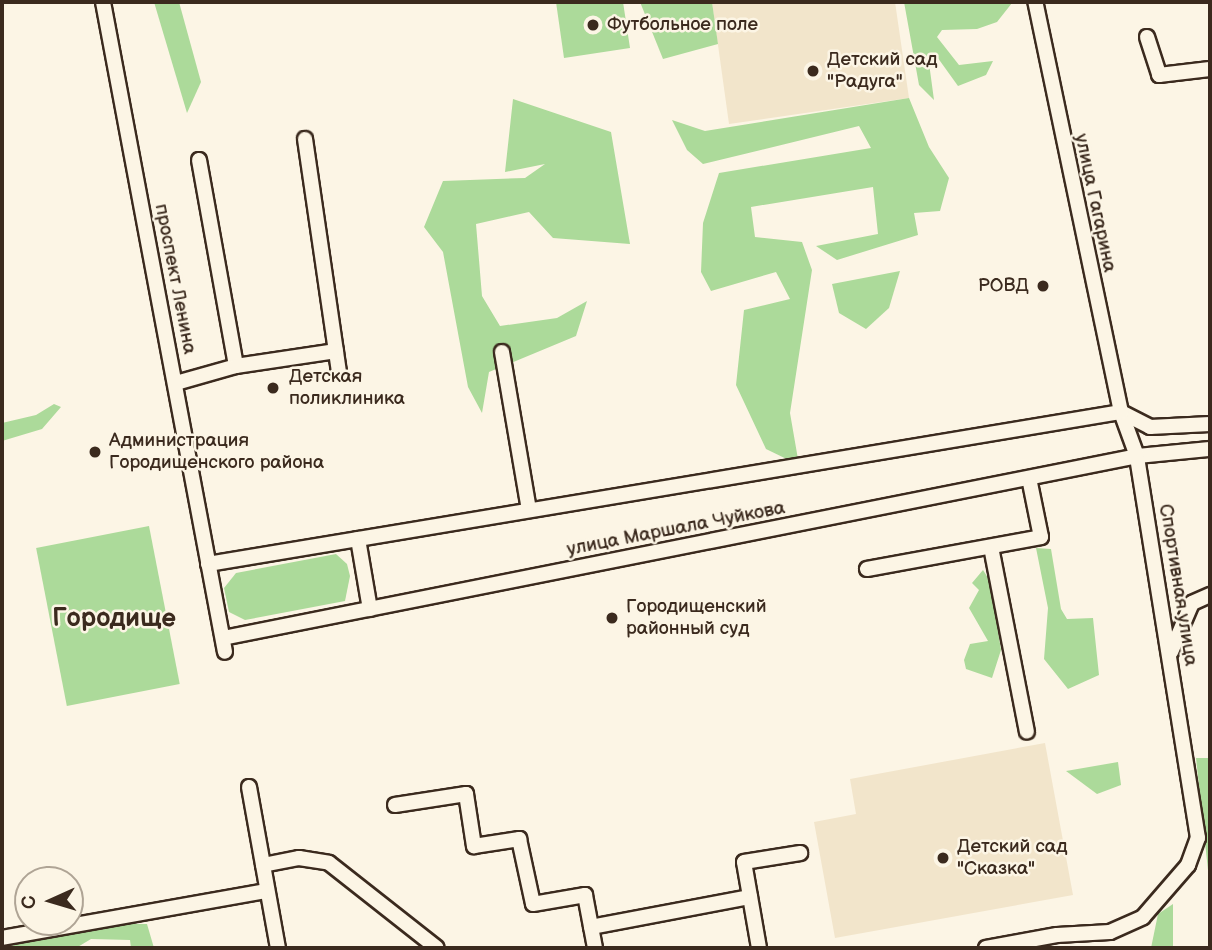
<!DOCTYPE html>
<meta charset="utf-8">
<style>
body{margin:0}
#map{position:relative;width:1212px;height:950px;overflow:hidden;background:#fcf5e5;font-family:"Balsamiq Sans",sans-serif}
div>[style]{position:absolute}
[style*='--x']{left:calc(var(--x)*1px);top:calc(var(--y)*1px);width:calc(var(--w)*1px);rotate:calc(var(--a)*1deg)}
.built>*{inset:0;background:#f2e5cb}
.green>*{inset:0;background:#acda9a;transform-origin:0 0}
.roads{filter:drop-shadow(2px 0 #3b2a1e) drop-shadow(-2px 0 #3b2a1e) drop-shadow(0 2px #3b2a1e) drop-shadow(0 -2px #3b2a1e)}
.street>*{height:14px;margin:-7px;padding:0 7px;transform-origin:7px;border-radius:7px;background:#fcf5e5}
.dots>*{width:19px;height:19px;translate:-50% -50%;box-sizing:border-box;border:4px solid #fcf5e5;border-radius:50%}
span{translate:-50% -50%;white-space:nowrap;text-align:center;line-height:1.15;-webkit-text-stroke:5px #fcf5e5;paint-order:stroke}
.poi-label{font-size:19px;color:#3b2a1e}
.left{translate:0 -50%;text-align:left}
.right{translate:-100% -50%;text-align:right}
.street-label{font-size:19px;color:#3b2a1e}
.district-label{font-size:26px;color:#3b2a1e;font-weight:700}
.frame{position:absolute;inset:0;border:4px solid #3b2a1e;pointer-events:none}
.north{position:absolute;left:14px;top:866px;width:70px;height:70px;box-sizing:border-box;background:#fcf5e5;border:2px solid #afa495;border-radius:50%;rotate:266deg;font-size:19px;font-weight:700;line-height:28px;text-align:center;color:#3b2a1e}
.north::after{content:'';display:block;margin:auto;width:24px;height:32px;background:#3b2a1e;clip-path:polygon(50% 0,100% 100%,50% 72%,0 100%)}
</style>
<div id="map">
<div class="built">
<div style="clip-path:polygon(712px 2px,895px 2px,909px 98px,729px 124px)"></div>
<div style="clip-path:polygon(1045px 743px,1073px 895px,835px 938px,814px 822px,856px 814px,850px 779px)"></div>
</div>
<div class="green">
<div style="clip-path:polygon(154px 2px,179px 2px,201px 82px,187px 113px)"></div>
<div style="clip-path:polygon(556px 2px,623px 2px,630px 48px,564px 58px)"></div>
<div style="clip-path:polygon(640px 2px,712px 2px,718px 44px,663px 59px)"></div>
<div style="clip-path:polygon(904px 2px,1012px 3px,997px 22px,977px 29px,942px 30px,937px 37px,959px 65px,993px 61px,986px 75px,958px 86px,935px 54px,929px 63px,934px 100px,919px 85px)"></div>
<div style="clip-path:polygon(909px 98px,929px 147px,949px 178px,940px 211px,914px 213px,918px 235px,837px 260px,816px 246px,878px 234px,873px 187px,751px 207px,755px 237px,802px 242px,812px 270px,790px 413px,799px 465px,766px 449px,736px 385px,744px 310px,790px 299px,776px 272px,711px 291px,701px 272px,703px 223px,719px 173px,871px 148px,859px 126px,703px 164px,687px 150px,672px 120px,705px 131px)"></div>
<div style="clip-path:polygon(513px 99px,611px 132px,630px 244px,553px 238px,529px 212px,476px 224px,482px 296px,500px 326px,557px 318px,587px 301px,576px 336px,489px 372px,482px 413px,468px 387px,443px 252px,424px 227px,443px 181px,525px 178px,545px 164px,505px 172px)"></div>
<div style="clip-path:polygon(900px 271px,889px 308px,866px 329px,839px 313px,832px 284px)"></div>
<div style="clip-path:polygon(54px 404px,61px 407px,42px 429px,2px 441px,2px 423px,36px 415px)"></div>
<div style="left:149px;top:526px;width:161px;height:115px;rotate:79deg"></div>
<div style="clip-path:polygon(1036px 548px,1051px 549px,1061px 609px,1067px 619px,1093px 618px,1099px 675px,1068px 689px,1044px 659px,1048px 608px)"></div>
<div style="clip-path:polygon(336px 554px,347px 564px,350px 576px,345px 601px,245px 620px,229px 612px,224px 588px,236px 573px)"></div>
<div style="clip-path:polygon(983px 570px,990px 581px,1001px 650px,992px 678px,966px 669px,964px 660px,970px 644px,988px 641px,969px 608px,979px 590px,972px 583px)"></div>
<div style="clip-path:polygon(1196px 758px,1210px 758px,1210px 870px,1208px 870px)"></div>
<div style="clip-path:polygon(1118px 762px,1121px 785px,1097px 794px,1066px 771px)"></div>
<div style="clip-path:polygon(1173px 904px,1173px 948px,1151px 948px,1158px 914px)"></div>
<div style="clip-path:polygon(128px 924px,147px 924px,154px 948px,131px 948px,130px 940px,91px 939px,76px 948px,2px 948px,87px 927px)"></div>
</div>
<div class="roads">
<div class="street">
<div style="--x:103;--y:2;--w:661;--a:79.37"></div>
<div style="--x:1147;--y:37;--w:40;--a:72"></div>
<div style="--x:1159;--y:75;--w:51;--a:-6.7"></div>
<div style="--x:305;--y:139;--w:235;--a:81.7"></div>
<div style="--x:199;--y:160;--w:209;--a:79.8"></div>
<div style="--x:502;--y:352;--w:160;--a:80.3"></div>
<div style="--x:176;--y:383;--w:62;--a:-15.8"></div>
<div style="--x:236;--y:366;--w:101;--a:-8.5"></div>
<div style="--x:1121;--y:412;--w:33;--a:27"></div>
<div style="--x:1150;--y:427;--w:60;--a:-2.9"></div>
<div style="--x:358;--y:539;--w:71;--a:80.3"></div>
<div style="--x:991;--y:547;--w:188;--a:79"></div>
<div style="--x:208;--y:564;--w:926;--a:-9.45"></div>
<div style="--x:867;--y:569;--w:177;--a:-10.4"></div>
<div style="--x:1041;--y:537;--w:60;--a:-101.5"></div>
<div style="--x:223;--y:638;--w:932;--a:-11.26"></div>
<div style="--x:1137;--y:456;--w:73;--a:-5.5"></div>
<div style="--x:1171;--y:652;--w:53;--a:-66.8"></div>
<div style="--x:1192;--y:603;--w:20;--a:-24"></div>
<div style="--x:249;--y:787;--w:164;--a:79.8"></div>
<div style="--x:395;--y:805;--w:72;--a:-8.8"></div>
<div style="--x:466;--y:794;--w:53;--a:81.3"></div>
<div style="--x:474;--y:846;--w:46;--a:-8.8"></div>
<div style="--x:519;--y:839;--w:66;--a:77.8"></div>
<div style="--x:533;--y:904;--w:53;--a:-9.8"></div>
<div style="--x:585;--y:895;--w:54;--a:79.3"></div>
<div style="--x:263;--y:865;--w:37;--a:-11"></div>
<div style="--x:299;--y:858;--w:30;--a:9"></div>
<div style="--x:329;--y:863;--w:137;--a:38.2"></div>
<div style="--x:591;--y:927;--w:162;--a:-10.7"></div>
<div style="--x:2;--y:938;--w:269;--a:-10.1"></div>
<div style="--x:759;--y:948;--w:87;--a:-99.9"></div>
<div style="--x:744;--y:862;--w:57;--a:-9.1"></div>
<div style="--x:986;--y:948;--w:72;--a:-10.4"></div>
<div style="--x:1057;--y:935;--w:53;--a:-3.2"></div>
<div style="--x:1110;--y:932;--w:36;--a:-24"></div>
<div style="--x:1143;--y:917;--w:69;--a:-49.1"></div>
<div style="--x:1188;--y:865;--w:29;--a:-70"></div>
<div style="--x:1198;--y:838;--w:387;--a:-99.1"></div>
<div style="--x:1137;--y:456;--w:47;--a:-110"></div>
<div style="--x:1121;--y:412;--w:419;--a:-101.8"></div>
</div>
</div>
<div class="dots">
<div style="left:593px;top:25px;background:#3b2a1e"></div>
<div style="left:813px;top:71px;background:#3b2a1e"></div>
<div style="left:1043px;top:286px;background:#3b2a1e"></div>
<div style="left:273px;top:388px;background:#3b2a1e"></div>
<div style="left:95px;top:452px;background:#3b2a1e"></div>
<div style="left:612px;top:618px;background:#3b2a1e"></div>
<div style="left:943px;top:858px;background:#3b2a1e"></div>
</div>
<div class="poi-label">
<span class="left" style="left:607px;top:25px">Футбольное поле</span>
<span class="left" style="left:827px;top:71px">Детский сад<br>"Радуга"</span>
<span class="right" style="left:1029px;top:286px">РОВД</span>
<span class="left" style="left:289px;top:388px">Детская<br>поликлиника</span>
<span class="left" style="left:109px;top:452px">Администрация<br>Городищенского района</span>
<span class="left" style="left:626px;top:618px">Городищенский<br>районный суд</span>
<span class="left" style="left:957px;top:858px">Детский сад<br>"Сказка"</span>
</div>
<div class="street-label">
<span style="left:1095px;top:203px;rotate:78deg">улица Гагарина</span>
<span style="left:175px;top:279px;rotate:79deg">проспект Ленина</span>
<span style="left:676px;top:529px;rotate:-11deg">улица Маршала Чуйкова</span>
<span style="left:1178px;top:585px;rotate:81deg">Спортивная улица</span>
</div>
<div class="district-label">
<span style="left:114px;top:619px">Городище</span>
</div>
<div class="frame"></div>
<div class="north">С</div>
</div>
